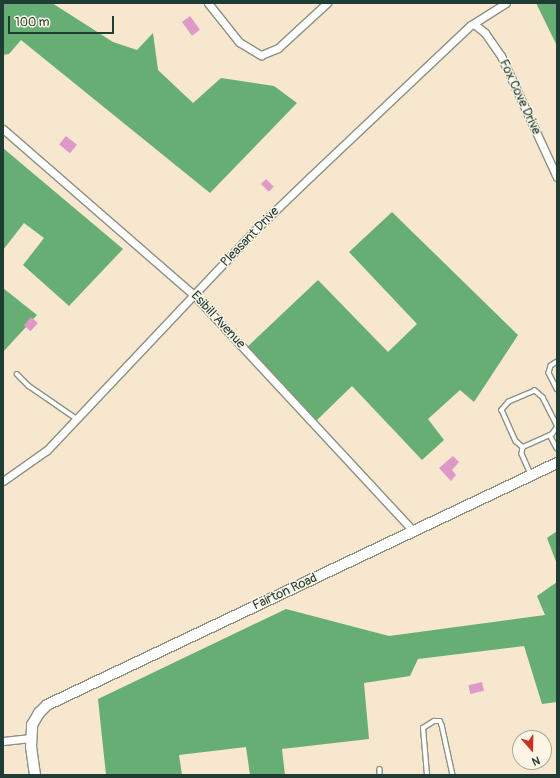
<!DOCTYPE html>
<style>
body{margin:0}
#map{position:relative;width:560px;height:778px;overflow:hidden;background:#f7e7cf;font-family:Pangolin,sans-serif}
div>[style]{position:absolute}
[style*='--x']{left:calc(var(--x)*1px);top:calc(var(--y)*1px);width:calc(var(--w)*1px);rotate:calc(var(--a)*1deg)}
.forest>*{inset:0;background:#67ae74}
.building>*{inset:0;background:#de99c9;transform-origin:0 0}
.roads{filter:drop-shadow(1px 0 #8b9282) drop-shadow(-1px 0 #8b9282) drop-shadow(0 1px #8b9282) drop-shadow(0 -1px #8b9282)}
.service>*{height:3.5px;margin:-1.75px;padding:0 1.75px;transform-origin:1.75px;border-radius:1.75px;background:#fff}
.minor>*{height:7px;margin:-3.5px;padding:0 3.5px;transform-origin:3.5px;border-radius:3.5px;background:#fff}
.secondary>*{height:10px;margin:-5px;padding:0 5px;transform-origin:5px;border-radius:5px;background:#fff}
span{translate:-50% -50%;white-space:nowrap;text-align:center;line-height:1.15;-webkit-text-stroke:3px #fcf5e5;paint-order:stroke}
.street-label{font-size:13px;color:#1f3d34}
.frame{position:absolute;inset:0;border:4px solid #1f3d34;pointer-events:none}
.north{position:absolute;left:512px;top:730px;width:40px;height:40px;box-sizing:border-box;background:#fcf5e5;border:1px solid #a4ab9e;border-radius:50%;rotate:160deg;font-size:11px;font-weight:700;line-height:16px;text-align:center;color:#1f3d34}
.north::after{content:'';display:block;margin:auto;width:14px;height:18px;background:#c8321e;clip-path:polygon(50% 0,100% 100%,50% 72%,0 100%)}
.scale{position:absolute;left:8px;top:16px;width:106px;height:18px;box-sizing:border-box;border:2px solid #1f3d34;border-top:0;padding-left:5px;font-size:12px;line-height:14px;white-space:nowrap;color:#1f3d34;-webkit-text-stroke:3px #fcf5e5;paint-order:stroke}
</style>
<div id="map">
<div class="forest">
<div style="clip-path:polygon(3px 3px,52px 3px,113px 42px,137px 50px,153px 33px,158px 70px,193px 103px,221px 78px,274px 86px,297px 103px,210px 193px,21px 40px,9px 54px,3px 55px)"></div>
<div style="clip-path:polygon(536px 3px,557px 3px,557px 46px)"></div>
<div style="clip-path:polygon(3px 148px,123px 249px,69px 306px,23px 265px,44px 238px,24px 223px,3px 250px)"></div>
<div style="clip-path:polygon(392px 212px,518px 335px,474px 402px,460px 390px,428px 419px,444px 440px,422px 460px,352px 386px,314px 423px,244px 350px,318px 280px,388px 352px,417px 324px,349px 252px)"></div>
<div style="clip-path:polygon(3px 288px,37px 315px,3px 352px)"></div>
<div style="clip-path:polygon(557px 531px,557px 564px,547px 538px)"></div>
<div style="clip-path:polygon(557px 582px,557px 702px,542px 704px,524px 646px,418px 659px,410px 676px,364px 683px,369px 739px,282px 749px,285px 775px,250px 775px,246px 747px,179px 755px,182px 775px,106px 775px,98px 699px,286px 609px,389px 636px,545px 615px,537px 596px)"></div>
</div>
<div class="building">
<div style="left:190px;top:16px;width:17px;height:10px;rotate:54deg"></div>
<div style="left:66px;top:136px;width:14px;height:11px;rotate:39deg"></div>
<div style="left:266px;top:179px;width:11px;height:7px;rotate:45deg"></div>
<div style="left:31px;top:317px;width:9px;height:11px;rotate:41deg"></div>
<div style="clip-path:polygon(453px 456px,459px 462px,452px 470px,456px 475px,451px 481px,439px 468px)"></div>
<div style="left:482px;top:682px;width:9px;height:14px;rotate:77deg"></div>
</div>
<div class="roads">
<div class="service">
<div style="--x:557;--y:362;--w:7;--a:146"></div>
<div style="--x:551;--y:366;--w:7;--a:106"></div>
<div style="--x:549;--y:373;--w:18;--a:63"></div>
<div style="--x:17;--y:374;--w:17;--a:45"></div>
<div style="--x:29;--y:386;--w:58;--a:34.5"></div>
<div style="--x:557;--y:426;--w:31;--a:-117"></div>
<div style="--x:543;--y:398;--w:11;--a:-139"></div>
<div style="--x:535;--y:391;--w:28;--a:157"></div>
<div style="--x:509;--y:402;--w:11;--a:131"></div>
<div style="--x:502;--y:410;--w:34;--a:66"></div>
<div style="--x:516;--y:441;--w:9;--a:41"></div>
<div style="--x:523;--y:447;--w:32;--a:-24"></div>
<div style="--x:552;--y:434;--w:9;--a:-54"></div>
<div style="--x:550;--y:435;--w:15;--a:62"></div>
<div style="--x:523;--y:447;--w:7;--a:98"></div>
<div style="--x:522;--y:454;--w:22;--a:66"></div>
<div style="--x:380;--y:769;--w:6;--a:90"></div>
<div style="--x:427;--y:775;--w:47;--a:-94.9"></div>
<div style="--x:423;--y:728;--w:13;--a:-32"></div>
<div style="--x:434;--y:721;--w:6;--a:0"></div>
<div style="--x:440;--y:721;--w:4;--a:63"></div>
<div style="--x:442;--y:725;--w:51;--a:77.6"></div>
</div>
<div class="minor">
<div style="--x:208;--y:3;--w:50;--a:51.5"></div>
<div style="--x:239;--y:42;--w:26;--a:31"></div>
<div style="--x:261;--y:55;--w:18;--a:-22"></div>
<div style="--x:278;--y:48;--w:67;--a:-42.6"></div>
<div style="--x:474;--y:24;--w:14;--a:39"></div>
<div style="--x:485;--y:33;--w:28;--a:55"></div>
<div style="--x:501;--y:56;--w:133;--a:65.2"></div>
<div style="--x:3;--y:129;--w:253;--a:41"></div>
<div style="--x:194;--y:295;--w:322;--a:47.1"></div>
<div style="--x:3;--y:481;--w:54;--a:-35.2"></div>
<div style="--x:47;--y:450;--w:306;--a:-46.6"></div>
<div style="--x:257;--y:228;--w:74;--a:-43.9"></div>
<div style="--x:310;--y:177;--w:221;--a:-43.4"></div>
<div style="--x:471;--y:25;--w:41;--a:-32.2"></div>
<div style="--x:3;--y:741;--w:28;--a:-6"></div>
</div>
<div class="secondary">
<div style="--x:35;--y:775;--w:28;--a:-98"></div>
<div style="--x:31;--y:747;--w:22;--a:-87"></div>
<div style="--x:32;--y:725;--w:14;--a:-60"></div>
<div style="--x:39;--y:713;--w:11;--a:-45"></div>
<div style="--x:47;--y:705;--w:565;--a:-25.38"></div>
</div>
</div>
<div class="street-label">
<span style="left:520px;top:97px;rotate:65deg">Fox Cove Drive</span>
<span style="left:250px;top:237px;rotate:-46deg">Pleasant Drive</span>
<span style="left:218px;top:320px;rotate:47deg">Esibill Avenue</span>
<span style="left:285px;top:592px;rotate:-25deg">Fairton Road</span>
</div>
<div class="frame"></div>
<div class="north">N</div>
<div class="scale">100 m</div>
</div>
